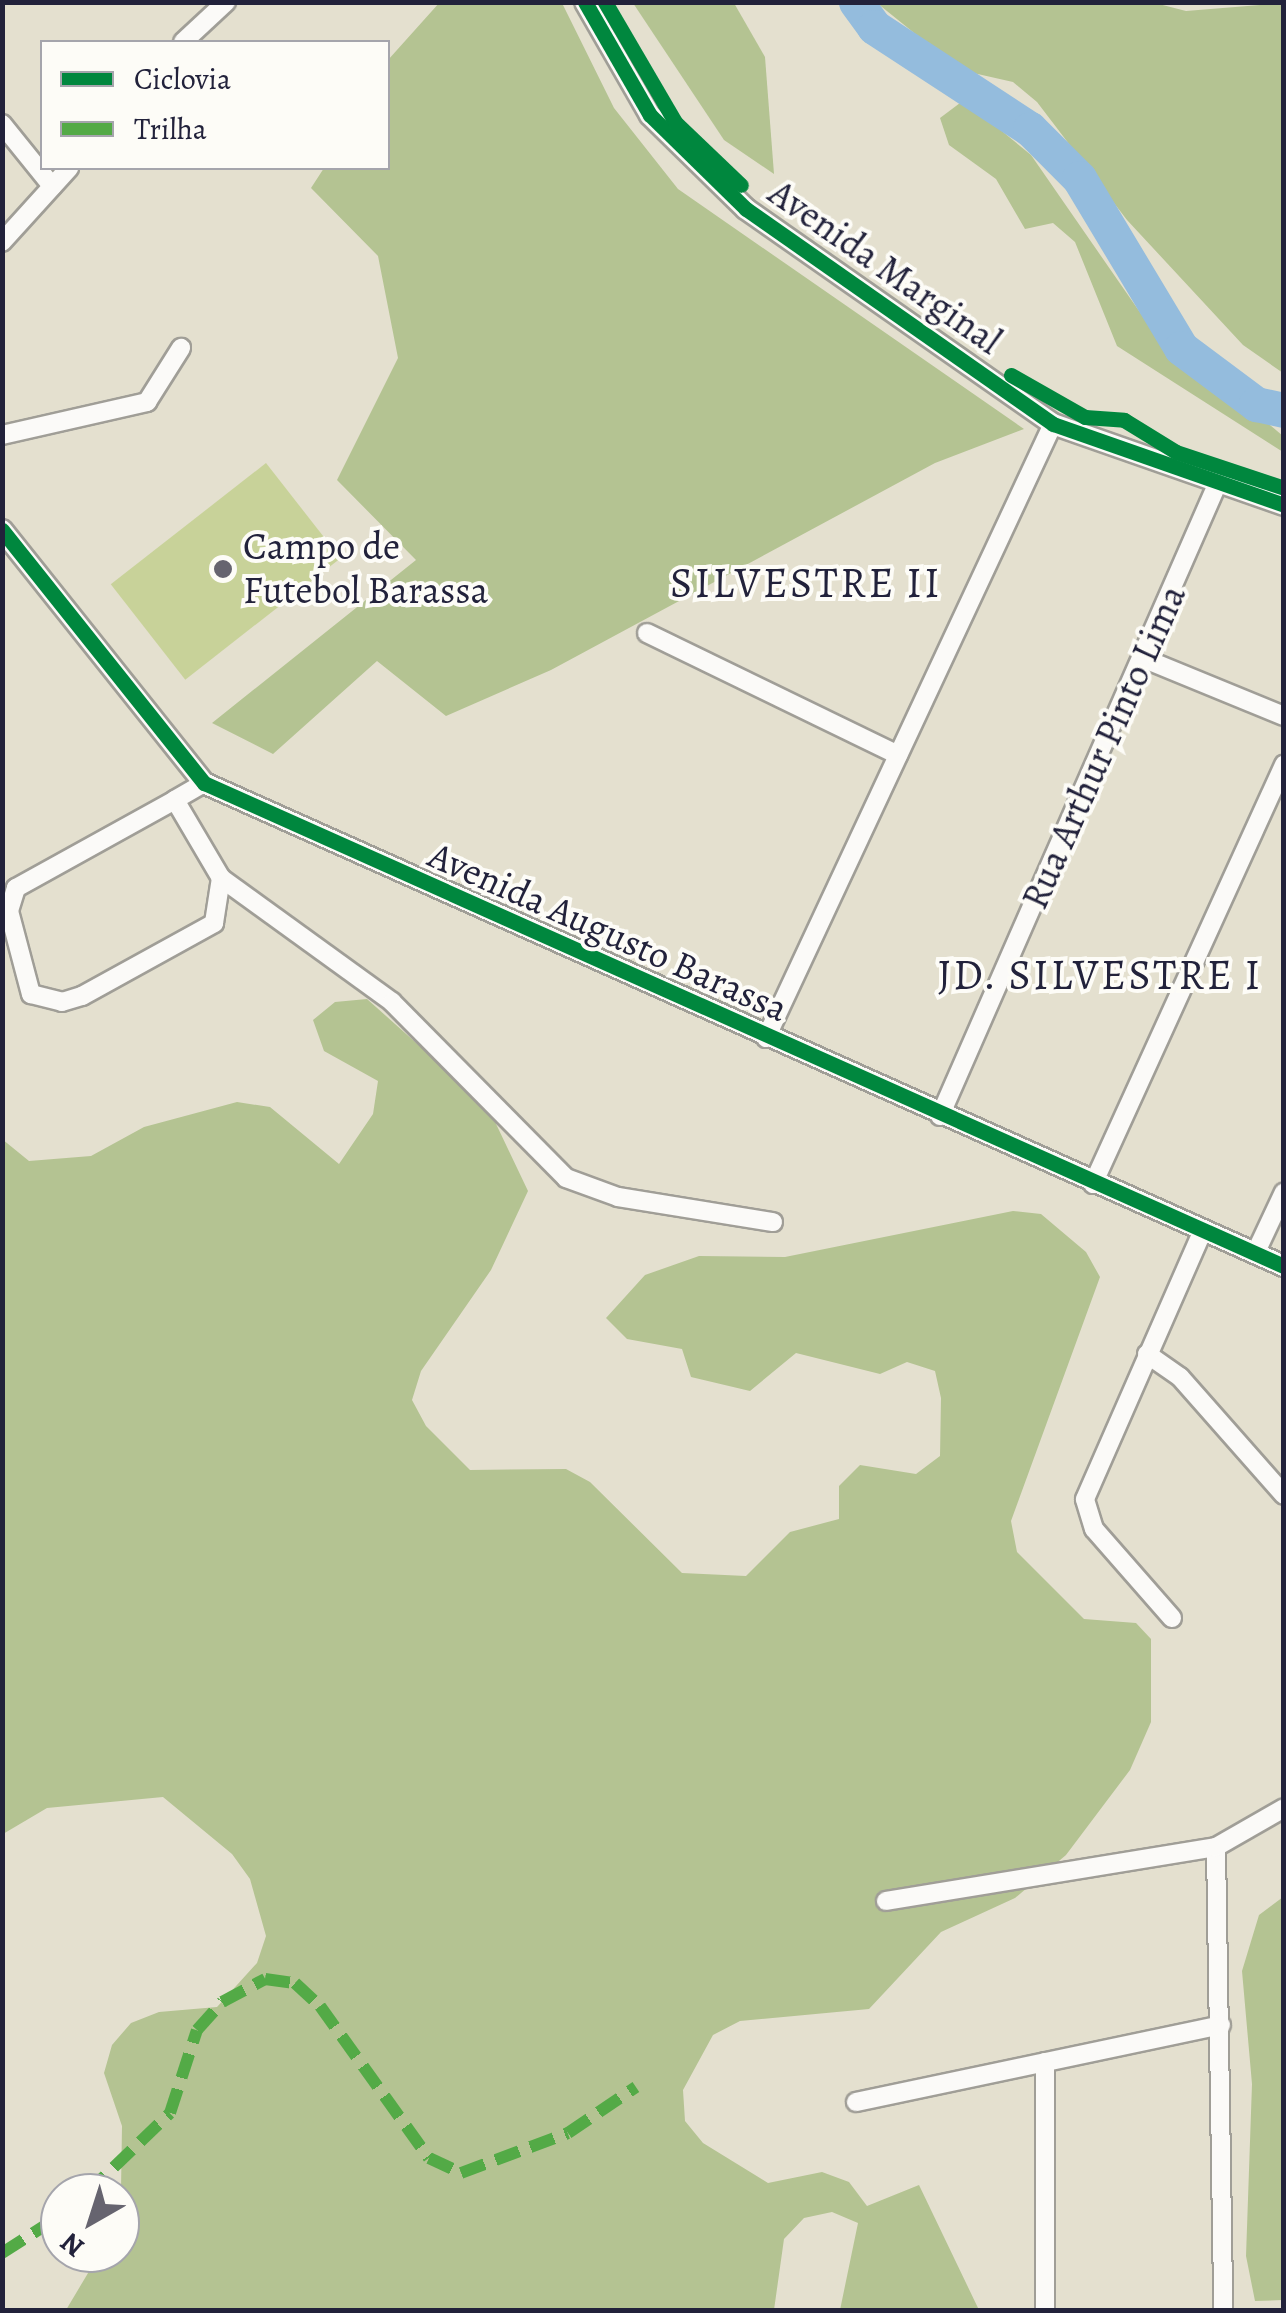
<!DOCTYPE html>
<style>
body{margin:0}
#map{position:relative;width:1286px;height:2313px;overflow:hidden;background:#e4e0cf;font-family:Alegreya,serif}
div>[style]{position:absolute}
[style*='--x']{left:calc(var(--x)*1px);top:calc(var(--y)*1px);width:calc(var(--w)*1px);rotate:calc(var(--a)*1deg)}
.green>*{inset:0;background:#c8d299;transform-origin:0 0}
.forest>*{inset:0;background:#b4c392}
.river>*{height:35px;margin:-17.5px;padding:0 17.5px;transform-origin:17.5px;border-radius:17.5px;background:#94bcdd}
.roads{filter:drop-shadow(2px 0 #a09e97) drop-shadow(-2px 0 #a09e97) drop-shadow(0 2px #a09e97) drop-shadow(0 -2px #a09e97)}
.minor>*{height:18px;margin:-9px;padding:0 9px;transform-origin:9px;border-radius:9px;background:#fbfaf8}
.tertiary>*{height:20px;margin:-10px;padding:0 10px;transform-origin:10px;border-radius:10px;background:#fbfaf8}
.quiet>*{height:12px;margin-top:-6px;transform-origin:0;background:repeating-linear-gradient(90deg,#53aa46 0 25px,transparent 0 37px)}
.cycleway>*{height:15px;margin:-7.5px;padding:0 7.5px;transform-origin:7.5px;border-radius:7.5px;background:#00873e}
.dots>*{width:28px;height:28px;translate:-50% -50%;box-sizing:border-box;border:5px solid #fdfcf7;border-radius:50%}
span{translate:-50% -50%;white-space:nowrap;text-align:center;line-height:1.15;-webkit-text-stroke:8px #fdfcf7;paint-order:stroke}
.street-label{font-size:38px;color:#22223b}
.poi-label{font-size:38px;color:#22223b}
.left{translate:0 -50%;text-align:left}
.quarter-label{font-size:42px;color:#22223b;letter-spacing:2.5px}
.frame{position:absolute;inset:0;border:5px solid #22223b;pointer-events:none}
.legend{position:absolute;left:40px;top:40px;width:350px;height:130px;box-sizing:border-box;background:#fdfcf7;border:2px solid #a5a5ac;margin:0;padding:12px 18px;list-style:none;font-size:30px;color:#22223b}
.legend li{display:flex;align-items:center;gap:20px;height:50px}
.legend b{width:50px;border:2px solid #a5a5ac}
.north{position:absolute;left:40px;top:2173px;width:100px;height:100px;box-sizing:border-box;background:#fdfcf7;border:2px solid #a5a5ac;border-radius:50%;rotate:219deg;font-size:28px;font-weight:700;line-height:40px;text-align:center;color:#22223b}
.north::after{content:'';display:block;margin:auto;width:35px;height:45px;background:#66646f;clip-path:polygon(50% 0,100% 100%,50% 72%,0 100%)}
</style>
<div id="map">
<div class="green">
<div style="left:266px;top:463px;width:121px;height:197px;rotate:52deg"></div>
</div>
<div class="forest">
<div style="clip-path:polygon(440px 2px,562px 3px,614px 108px,678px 189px,1024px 429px,935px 463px,551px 670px,446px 716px,377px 661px,273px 754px,212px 723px,416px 560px,337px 480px,398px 358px,378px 256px,311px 188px,324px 168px,388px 168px,388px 60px)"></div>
<div style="clip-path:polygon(1151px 2px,1186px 11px,1283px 3px,1283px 373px,1243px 345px,1127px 220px,1037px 102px,1013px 82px,960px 70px,877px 3px)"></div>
<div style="clip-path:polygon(633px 3px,734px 3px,765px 57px,774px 174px,724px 140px)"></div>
<div style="clip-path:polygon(964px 100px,1031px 155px,1146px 321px,1283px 436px,1283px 452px,1117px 346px,1075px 242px,1053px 223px,1025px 229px,996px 179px,949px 145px,940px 118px)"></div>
<div style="clip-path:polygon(367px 999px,488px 1107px,528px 1191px,491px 1270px,421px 1371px,412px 1400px,426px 1426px,470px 1470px,566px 1469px,590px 1482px,682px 1573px,746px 1576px,790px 1532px,839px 1519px,839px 1486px,860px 1465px,916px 1474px,940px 1456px,941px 1398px,935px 1371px,907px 1362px,880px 1374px,796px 1353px,750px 1391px,691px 1377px,682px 1349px,627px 1339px,606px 1318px,645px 1275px,699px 1256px,785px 1257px,1013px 1211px,1041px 1214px,1086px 1252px,1100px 1277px,1011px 1521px,1017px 1552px,1084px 1619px,1136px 1623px,1151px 1639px,1151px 1722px,1130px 1770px,1066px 1855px,1015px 1898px,941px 1932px,869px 2009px,740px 2021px,713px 2035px,683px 2090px,685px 2121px,703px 2143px,768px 2183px,822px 2172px,849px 2182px,867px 2206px,919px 2185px,979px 2310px,840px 2310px,858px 2223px,832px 2212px,804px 2218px,784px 2239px,774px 2310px,66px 2310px,100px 2253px,120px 2253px,122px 2126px,104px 2073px,112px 2045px,131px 2023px,159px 2012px,217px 2007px,257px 1963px,266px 1936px,250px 1879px,232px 1854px,163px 1797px,47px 1808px,3px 1834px,2px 1139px,29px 1161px,91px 1156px,144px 1127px,237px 1102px,270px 1107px,339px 1164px,373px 1114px,378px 1081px,324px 1051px,313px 1020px,335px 1002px)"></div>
<div style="clip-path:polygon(1283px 1897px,1283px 2300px,1255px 2301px,1246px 2256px,1252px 2084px,1242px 1971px,1259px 1915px)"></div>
</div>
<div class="river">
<div style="--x:856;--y:2;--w:31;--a:54"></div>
<div style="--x:874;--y:27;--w:186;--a:33.2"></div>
<div style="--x:1030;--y:129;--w:69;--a:45"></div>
<div style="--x:1079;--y:178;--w:198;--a:59"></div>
<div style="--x:1181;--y:348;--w:94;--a:36.7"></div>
<div style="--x:1256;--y:404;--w:29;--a:12"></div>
</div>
<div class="roads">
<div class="minor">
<div style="--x:183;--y:42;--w:59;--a:-42.9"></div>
<div style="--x:2;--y:124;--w:80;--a:51.1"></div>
<div style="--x:2;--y:242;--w:100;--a:-47.8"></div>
<div style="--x:2;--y:435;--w:149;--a:-12.8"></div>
<div style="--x:147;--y:402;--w:64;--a:-57.8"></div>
<div style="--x:647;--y:633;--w:279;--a:25.9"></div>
<div style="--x:1145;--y:659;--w:150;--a:22.3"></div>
<div style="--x:204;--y:783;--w:34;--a:150"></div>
<div style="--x:175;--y:800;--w:91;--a:59.5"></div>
<div style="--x:221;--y:878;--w:211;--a:35.9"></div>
<div style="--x:392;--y:1002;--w:247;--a:45.3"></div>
<div style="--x:566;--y:1178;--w:55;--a:20.1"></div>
<div style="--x:618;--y:1197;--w:157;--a:9.2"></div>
<div style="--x:175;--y:800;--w:182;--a:151"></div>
<div style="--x:16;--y:888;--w:24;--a:107"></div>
<div style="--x:9;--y:911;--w:86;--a:75.2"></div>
<div style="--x:31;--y:994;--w:32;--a:14"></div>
<div style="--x:62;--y:1002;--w:21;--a:-17"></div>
<div style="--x:82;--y:996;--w:151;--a:-28.9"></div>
<div style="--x:214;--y:923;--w:46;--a:-81.2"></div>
<div style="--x:766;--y:1038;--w:678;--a:-64.95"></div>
<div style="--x:940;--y:1116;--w:687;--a:-66.31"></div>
<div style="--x:1093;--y:1184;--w:461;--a:-65.5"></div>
<div style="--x:1255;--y:1254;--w:68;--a:-64.9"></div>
<div style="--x:1147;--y:1354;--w:40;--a:34.9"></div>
<div style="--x:1180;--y:1377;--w:157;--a:48.6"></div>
<div style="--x:1172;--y:1618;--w:118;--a:-131.2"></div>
<div style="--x:1094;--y:1529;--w:31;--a:-107"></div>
<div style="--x:1085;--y:1499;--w:292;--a:-66.3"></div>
<div style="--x:1216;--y:1847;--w:463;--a:89.1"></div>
<div style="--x:886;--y:1901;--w:334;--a:-9.3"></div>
<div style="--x:1216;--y:1847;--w:78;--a:-29.8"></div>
<div style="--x:856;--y:2102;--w:373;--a:-11.9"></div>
<div style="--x:1045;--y:2310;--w:248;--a:-90"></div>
</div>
<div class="tertiary">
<div style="--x:585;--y:2;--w:130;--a:60.1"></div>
<div style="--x:650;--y:115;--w:134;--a:44.4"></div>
<div style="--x:746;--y:209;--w:375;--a:35"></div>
<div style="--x:1053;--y:424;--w:245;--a:19.3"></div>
<div style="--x:2;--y:530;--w:324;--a:51.4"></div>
<div style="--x:204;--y:783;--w:1183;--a:24.1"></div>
</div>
</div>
<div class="quiet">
<div style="--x:87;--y:2193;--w:115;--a:-43.9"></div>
<div style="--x:170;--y:2113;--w:87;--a:-72"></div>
<div style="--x:197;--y:2030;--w:38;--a:-48"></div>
<div style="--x:222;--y:2002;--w:49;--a:-28.1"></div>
<div style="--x:265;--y:1979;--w:30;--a:8"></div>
<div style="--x:295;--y:1983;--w:34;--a:43"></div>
<div style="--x:320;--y:2006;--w:187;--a:54.4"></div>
<div style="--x:429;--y:2158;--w:35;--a:25"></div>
<div style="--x:461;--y:2173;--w:114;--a:-20.5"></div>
<div style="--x:568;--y:2133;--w:82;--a:-34.1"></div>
<div style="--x:2;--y:2253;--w:69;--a:-32.5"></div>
</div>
<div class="cycleway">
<div style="--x:585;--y:2;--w:130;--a:60.1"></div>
<div style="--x:650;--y:115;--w:134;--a:44.4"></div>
<div style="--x:746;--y:209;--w:375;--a:35"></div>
<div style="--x:1053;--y:424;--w:245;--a:19.3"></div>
<div style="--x:605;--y:2;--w:139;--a:59.7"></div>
<div style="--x:675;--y:122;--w:91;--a:43.7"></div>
<div style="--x:1011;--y:375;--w:85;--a:29.6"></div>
<div style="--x:1085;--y:417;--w:39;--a:4"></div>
<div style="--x:1124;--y:420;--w:61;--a:31.6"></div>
<div style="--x:1176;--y:452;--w:114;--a:18.4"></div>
<div style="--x:2;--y:530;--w:324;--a:51.4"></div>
<div style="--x:204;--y:783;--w:1183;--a:24.1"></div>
</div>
<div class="dots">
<div style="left:223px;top:569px;background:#66646f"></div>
</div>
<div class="street-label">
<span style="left:885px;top:267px;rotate:35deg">Avenida Marginal</span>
<span style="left:1104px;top:747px;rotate:-66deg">Rua Arthur Pinto Lima</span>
<span style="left:608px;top:932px;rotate:24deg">Avenida Augusto Barassa</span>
</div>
<div class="poi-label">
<span class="left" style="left:243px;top:569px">Campo de<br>Futebol Barassa</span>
</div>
<div class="quarter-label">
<span style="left:806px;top:583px">SILVESTRE II</span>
<span style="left:1100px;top:975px">JD. SILVESTRE I</span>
</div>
<div class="frame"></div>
<ul class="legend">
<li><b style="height:12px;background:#00873e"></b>Ciclovia</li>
<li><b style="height:12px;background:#53aa46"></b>Trilha</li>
</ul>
<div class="north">N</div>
</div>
